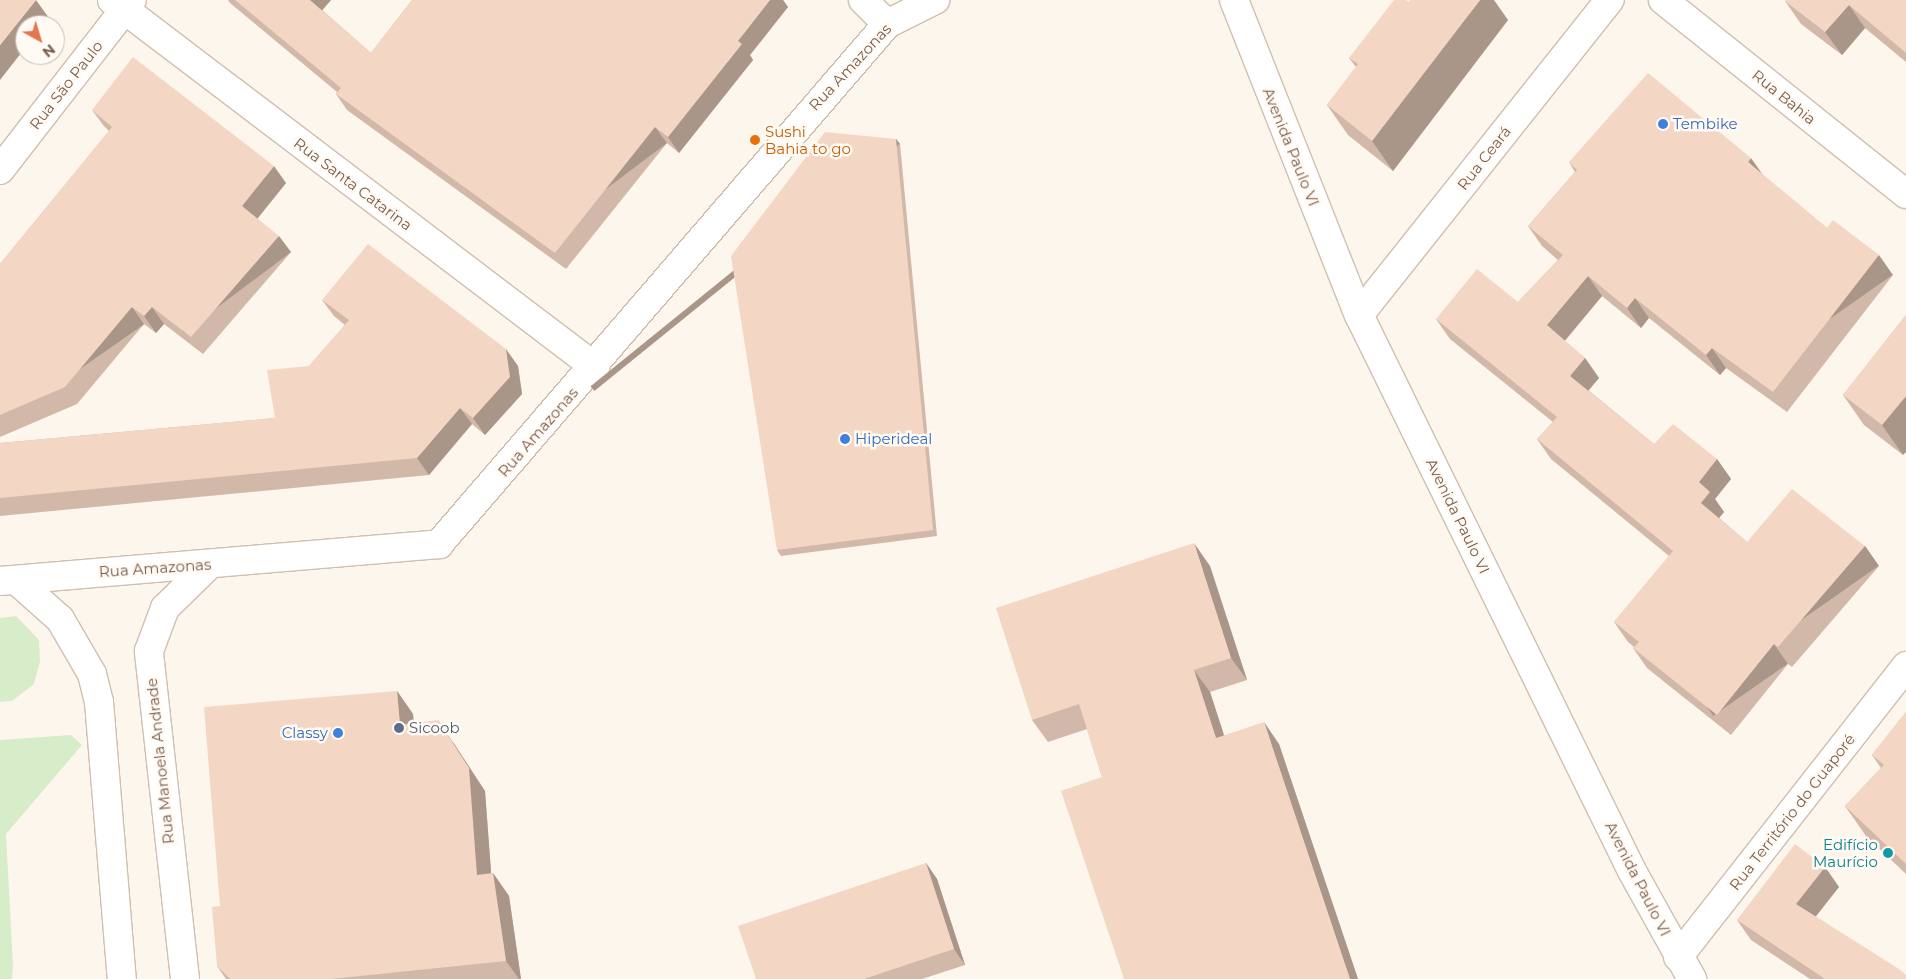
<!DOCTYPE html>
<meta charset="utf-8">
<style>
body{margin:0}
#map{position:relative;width:1906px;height:979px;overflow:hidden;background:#fdf6ec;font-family:Montserrat,sans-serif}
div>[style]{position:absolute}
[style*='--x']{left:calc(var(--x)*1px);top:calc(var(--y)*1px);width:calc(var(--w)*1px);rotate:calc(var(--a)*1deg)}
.green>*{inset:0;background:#d7ecc9}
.roads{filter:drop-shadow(1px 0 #d0bfb0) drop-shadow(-1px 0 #d0bfb0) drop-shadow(0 1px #d0bfb0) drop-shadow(0 -1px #d0bfb0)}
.street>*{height:28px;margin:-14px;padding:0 14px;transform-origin:14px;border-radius:14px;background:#fff}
.secondary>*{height:28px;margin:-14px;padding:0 14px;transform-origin:14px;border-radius:14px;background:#fff}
.wall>*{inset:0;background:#d1b8a8}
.shaded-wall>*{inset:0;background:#aa9688;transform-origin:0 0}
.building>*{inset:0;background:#f3d6c3}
.dots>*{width:14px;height:14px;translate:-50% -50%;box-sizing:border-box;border:2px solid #fffaf3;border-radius:50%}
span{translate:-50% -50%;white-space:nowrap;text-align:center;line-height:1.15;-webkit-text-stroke:5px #fffaf3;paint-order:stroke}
.street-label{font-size:15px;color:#795d4d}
.shop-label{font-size:15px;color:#366cbe}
.left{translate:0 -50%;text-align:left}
.right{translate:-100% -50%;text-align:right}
.food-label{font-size:15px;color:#c56008}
.service-label{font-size:15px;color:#4e5e75}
.culture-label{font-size:15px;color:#0d838f}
.north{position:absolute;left:15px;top:15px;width:50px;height:50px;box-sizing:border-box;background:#fffaf3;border:1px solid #c9bbb1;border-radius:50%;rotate:141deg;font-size:14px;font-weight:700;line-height:20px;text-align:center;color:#795d4d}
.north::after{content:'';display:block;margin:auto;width:18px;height:22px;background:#e67552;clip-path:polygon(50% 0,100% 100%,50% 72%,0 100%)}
</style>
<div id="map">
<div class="green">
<div style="clip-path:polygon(16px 616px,39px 640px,40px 661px,34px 684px,12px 701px,0 702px,0 618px)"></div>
<div style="clip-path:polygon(71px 735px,82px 745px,6px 834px,13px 966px,12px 979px,0 979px,0 740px)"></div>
</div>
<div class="roads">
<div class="street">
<div style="--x:112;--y:0;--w:607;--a:37.23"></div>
<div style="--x:863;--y:0;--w:34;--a:45"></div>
<div style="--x:1663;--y:0;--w:311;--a:38.6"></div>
<div style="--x:16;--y:580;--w:59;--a:41.6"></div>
<div style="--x:60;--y:619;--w:64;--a:59.8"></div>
<div style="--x:92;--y:674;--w:29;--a:76"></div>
<div style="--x:99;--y:702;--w:278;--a:85.3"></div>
<div style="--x:185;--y:979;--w:330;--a:-96.3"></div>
<div style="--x:149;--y:651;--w:46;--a:-69.6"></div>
<div style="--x:165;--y:608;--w:63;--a:-44.4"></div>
</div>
<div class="secondary">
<div style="--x:1234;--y:0;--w:339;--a:68.4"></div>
<div style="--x:1359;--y:315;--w:619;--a:63.85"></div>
<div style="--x:1632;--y:871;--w:124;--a:60.9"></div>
<div style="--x:0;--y:170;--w:215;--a:-52.2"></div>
<div style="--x:1359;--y:315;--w:403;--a:-51.5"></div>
<div style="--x:0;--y:581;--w:441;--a:-4.8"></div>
<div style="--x:439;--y:544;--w:686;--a:-49.25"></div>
<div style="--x:887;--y:24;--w:54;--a:-26.6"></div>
<div style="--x:1678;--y:957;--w:370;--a:-51.9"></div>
</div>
</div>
<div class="wall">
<div style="clip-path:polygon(228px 0,331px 0,322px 10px,371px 53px,412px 0,783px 0,788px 7px,750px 55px,753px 60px,679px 153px,667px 143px,566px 269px,347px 110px,336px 94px,337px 92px,230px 3px)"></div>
<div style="clip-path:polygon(1906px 0,1906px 62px,1865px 28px,1842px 55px,1801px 24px,1785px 1px)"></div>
<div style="clip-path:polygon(1409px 2px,1508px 20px,1393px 171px,1348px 135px,1327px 105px,1356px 67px,1349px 58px)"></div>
<div style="clip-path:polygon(92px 110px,286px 183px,257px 218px,291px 252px,203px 354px,164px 324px,156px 333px,144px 324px,77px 404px,0 437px,0 264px,109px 131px,104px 126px)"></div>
<div style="clip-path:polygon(896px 139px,900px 144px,937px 536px,781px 556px,777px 550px)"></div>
<div style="clip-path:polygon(1569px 162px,1763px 175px,1827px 228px,1893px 275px,1787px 412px,1726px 368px,1720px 375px,1649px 318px,1641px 328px,1602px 296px,1565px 341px,1585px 358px,1599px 378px,1588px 390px,1654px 444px,1717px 459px,1731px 479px,1715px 499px,1724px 512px,1719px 518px,1747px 542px,1865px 546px,1879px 566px,1792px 667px,1788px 664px,1731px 735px,1647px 668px,1633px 648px,1634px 647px,1628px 642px,1614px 622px,1669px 556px,1551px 459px,1537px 439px,1553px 422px,1450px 339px,1436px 319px,1518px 302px,1558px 260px,1542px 246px,1528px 226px,1575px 172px)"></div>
<div style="clip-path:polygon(322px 300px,518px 366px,522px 394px,485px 435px,472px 424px,429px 475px,0 516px,0 443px,275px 418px,309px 366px,345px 325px,334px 316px)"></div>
<div style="clip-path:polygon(1906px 315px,1903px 455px,1864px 425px,1843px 395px)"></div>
<div style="clip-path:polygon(1210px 566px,1247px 680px,1210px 692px,1224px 735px,1279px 744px,1358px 979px,1124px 979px,1102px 777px,1087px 729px,1048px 742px,1032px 720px)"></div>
<div style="clip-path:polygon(397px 691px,413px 714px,414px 723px,454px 743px,485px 791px,491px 873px,493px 873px,509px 896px,521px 979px,226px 979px,217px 966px,220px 906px)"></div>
<div style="clip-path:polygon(1906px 712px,1906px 874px,1866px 836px,1845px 806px,1881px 768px,1872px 755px)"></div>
<div style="clip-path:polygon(926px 863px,937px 879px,965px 965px,922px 979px,756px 979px)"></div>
<div style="clip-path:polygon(1825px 867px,1839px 887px,1815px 916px,1906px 979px,1810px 979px,1751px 940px,1737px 920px)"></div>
</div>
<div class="shaded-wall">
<div style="clip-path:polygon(36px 0,49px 18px,43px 25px,25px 25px,25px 48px,0 80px,0 45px)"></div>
<div style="clip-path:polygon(309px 0,331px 0,319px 14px)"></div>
<div style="clip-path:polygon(770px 0,783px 0,788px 7px,750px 55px,753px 60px,679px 153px,668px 137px,738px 41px)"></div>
<div style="clip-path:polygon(1480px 0,1494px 0,1508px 20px,1393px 171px,1372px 141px)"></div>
<div style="clip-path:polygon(1849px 5px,1865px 28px,1842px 55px,1825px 32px)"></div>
<div style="left:655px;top:127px;width:20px;height:161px;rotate:53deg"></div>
<div style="left:896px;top:139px;width:6px;height:393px;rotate:51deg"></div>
<div style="clip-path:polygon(1751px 158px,1765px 178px,1748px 162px)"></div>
<div style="clip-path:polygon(274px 166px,286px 183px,254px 223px,242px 206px)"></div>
<div style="left:279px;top:236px;width:20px;height:134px;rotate:53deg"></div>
<div style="left:1879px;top:255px;width:24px;height:173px;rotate:55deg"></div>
<div style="clip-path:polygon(1588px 276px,1602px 296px,1561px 345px,1547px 325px)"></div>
<div style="clip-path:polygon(1635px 298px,1649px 318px,1641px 328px,1627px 308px)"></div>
<div style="left:132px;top:307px;width:21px;height:104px;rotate:55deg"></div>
<div style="clip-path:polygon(152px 307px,164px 324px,156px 333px,144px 316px)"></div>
<div style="clip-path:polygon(1712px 348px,1726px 368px,1720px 375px,1706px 355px)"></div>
<div style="clip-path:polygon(506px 349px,518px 366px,522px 394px,485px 435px,473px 418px)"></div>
<div style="clip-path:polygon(1585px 358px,1599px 378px,1584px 396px,1570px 376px)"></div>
<div style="clip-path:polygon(1906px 396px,1906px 452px,1903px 455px,1882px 425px)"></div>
<div style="clip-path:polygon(460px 408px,472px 424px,429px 475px,417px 458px)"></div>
<div style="clip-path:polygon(1717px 459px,1731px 479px,1715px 499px,1724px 512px,1715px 523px,1701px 503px,1699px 482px)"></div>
<div style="clip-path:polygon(1194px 543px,1210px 566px,1247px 680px,1231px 658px)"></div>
<div style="left:1865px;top:546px;width:24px;height:133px;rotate:55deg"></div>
<div style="left:1774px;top:644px;width:24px;height:91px;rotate:55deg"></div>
<div style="clip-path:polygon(1194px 670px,1210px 692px,1232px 760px,1216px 738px)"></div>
<div style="clip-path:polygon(397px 691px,413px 714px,416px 748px,400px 725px)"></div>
<div style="clip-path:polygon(438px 720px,485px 791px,493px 898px,477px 875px)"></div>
<div style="clip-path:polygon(1264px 722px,1279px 744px,1358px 979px,1350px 979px)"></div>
<div style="clip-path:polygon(926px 863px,937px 879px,965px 965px,954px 949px)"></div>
<div style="clip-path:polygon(1825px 867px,1839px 887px,1810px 924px,1796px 904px)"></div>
<div style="clip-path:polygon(493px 873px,509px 896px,521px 979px,519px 979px,506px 961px)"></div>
</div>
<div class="building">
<div style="clip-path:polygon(0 0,36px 0,0 45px)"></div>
<div style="clip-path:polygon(235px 0,310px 0,371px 53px,412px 0,770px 0,738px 41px,742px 44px,668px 137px,655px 127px,555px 253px,336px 94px,341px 88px)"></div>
<div style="clip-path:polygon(1394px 0,1406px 0,1409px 2px,1410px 0,1480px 0,1372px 141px,1327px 105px,1358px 64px,1349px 58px)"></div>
<div style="clip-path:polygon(1786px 0,1906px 0,1906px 53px,1849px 5px,1825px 32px,1785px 1px)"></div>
<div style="clip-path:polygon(133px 57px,274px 166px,242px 206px,279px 236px,191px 337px,152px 307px,144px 316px,132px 307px,65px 387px,0 415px,0 264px,112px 127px,92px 110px)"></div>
<div style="clip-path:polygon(1648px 73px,1751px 158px,1748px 162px,1827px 228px,1833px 220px,1879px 255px,1773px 392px,1712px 348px,1706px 355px,1635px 298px,1627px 308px,1588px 276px,1547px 325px,1585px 358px,1570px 376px,1654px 444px,1673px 424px,1717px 459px,1699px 482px,1710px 492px,1701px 503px,1747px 542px,1792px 489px,1865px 546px,1778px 647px,1774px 644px,1717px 715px,1633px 648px,1639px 642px,1614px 622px,1673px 551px,1537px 439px,1557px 417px,1436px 319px,1477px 269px,1518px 302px,1563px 255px,1528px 226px,1577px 170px,1569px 162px)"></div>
<div style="clip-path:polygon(825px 132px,896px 139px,933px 530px,777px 550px,731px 256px)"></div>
<div style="clip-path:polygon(368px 244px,506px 349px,510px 377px,473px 418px,460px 408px,417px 458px,0 498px,0 443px,275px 418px,267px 370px,309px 366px,349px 320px,322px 300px)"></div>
<div style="clip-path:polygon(1906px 315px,1906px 396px,1882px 425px,1843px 395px)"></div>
<div style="clip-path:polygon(1194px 543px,1231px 658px,1194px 670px,1216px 738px,1264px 722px,1350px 979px,1124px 979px,1061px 791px,1102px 777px,1079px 704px,1032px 720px,996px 608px)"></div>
<div style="clip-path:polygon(397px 691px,400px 725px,438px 720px,469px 768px,477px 875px,493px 873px,506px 961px,331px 979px,230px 979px,217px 966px,212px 907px,220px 906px,204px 707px)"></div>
<div style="clip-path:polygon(1906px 712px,1906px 864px,1845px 806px,1884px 765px,1872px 755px)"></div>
<div style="clip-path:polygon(1795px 844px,1825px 867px,1796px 904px,1899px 969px,1906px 975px,1906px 979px,1825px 979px,1737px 920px)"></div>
<div style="clip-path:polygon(926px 863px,954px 949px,864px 979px,756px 979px,738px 926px)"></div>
</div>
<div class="dots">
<div style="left:1663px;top:124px;background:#3f7fe0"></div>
<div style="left:755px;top:140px;background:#e8710a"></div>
<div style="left:845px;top:439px;background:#3f7fe0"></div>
<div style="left:399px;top:728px;background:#5c6f8a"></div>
<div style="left:338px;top:733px;background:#3f7fe0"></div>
<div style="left:1888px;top:853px;background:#0f9aa8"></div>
</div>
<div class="street-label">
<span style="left:850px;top:67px;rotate:-47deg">Rua Amazonas</span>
<span style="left:66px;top:85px;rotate:-52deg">Rua São Paulo</span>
<span style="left:1784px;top:97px;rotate:39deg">Rua Bahia</span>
<span style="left:1291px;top:147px;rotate:68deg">Avenida Paulo VI</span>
<span style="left:1484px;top:158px;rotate:-52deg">Rua Ceará</span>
<span style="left:353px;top:184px;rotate:37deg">Rua Santa Catarina</span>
<span style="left:538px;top:432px;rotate:-49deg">Rua Amazonas</span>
<span style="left:1458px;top:516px;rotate:64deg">Avenida Paulo VI</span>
<span style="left:155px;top:568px;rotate:-4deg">Rua Amazonas</span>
<span style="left:160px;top:761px;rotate:-96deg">Rua Manoela Andrade</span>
<span style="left:1792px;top:812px;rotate:-52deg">Rua Território do Guaporé</span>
<span style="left:1638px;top:879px;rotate:63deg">Avenida Paulo VI</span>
</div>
<div class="shop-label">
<span class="left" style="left:1673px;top:124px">Tembike</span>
<span class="left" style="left:855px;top:439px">Hiperideal</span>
<span class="right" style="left:328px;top:733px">Classy</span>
</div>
<div class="food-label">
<span class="left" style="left:765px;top:140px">Sushi<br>Bahia to go</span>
</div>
<div class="service-label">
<span class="left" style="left:409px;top:728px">Sicoob</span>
</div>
<div class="culture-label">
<span class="right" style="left:1878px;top:853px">Edifício<br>Maurício</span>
</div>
<div class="north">N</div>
</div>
